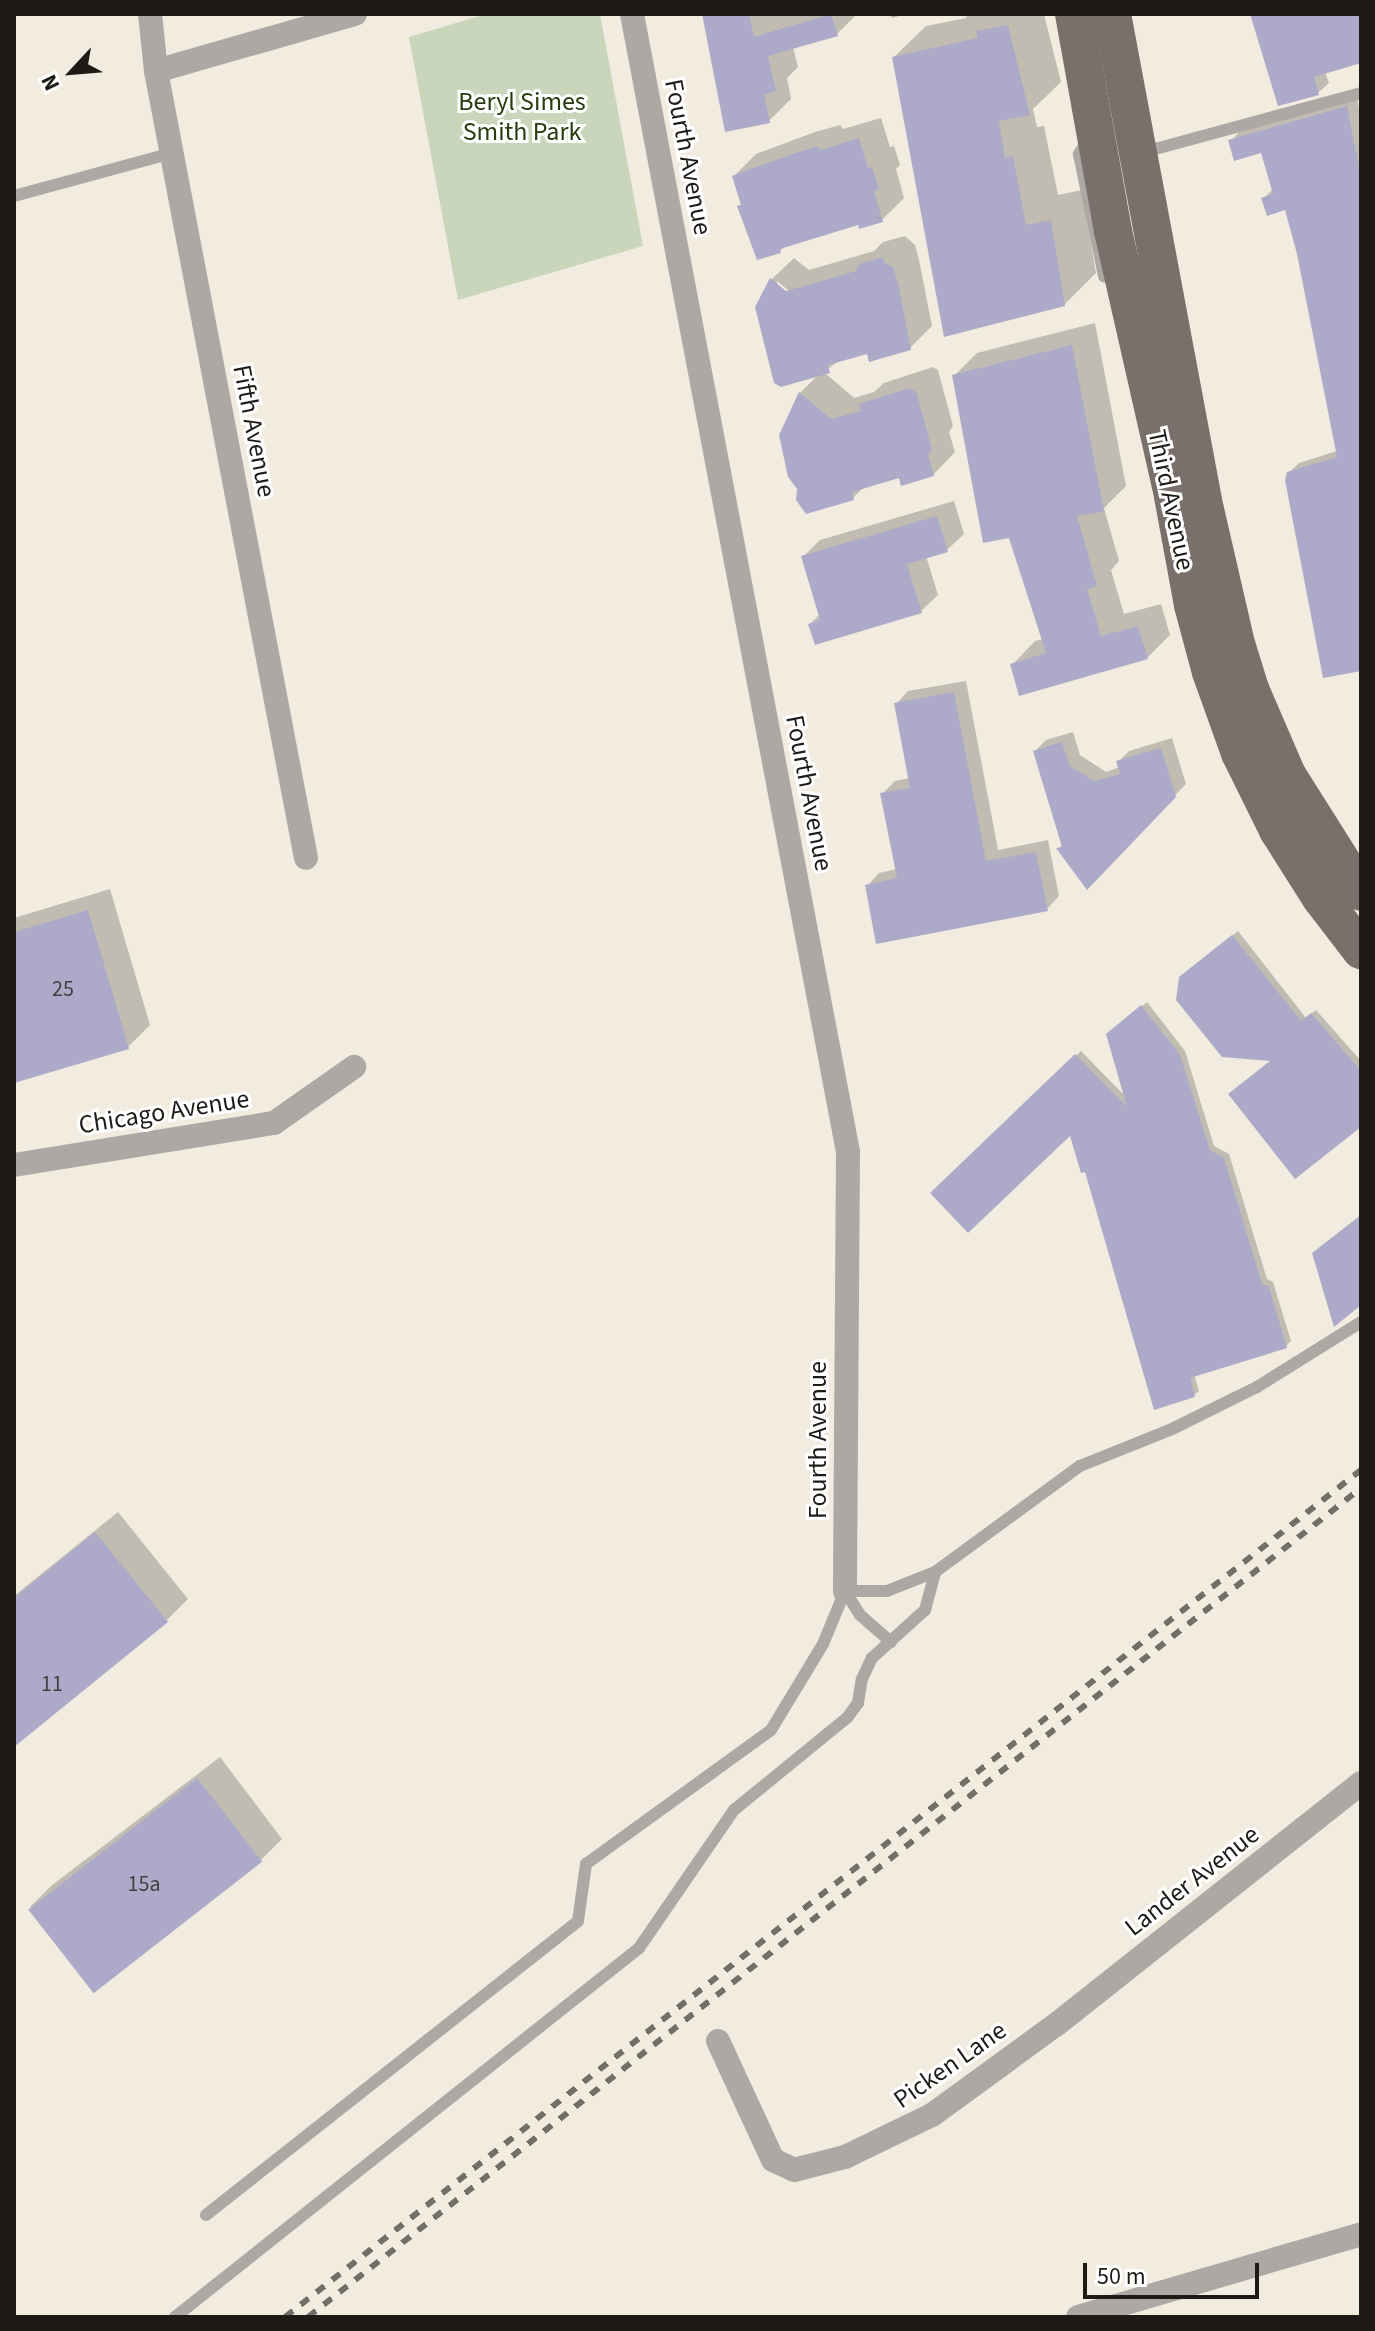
<!DOCTYPE html>
<style>
body{margin:0}
#map{position:relative;width:1375px;height:2331px;overflow:hidden;background:#f2ebdf;font-family:"Source Sans 3",sans-serif}
div>[style]{position:absolute}
[style*='--x']{left:calc(var(--x)*1px);top:calc(var(--y)*1px);width:calc(var(--w)*1px);rotate:calc(var(--a)*1deg)}
.green>*{inset:0;background:#c9d6bc}
.shadow>*{inset:0;background:#0003}
.building>*{inset:0;background:#acaac8;transform-origin:0 0}
.lane>*{height:12px;margin:-6px;padding:0 6px;transform-origin:6px;border-radius:6px;background:#aea8a5}
.street>*{height:24px;margin:-12px;padding:0 12px;transform-origin:12px;border-radius:12px;background:#aea8a5}
.primary>*{height:38px;margin:-19px;padding:0 19px;transform-origin:19px;border-radius:19px;background:#7a706b}
.rail>*{height:6px;margin-top:-3px;transform-origin:0;background:repeating-linear-gradient(90deg,#736e67 0 10px,transparent 0 20px)}
span{translate:-50% -50%;white-space:nowrap;text-align:center;line-height:1.15;-webkit-text-stroke:6px #fff;paint-order:stroke}
.number-label{font-size:22px;color:#423f43}
.number-label span{-webkit-text-stroke-width:0}
.park-label{font-size:26px;color:#293c10}
.street-label{font-size:26px;color:#1e1b17}
.frame{position:absolute;inset:0;border:16px solid #1e1b17;pointer-events:none}
.north{position:absolute;left:32px;top:32px;width:80px;height:80px;-webkit-text-stroke:6px #fff;paint-order:stroke;rotate:244deg;font-size:22px;font-weight:700;line-height:32px;text-align:center;color:#1e1b17}
.north::after{content:'';display:block;margin:auto;width:28px;height:36px;background:#1e1b17;clip-path:polygon(50% 0,100% 100%,50% 72%,0 100%)}
.scale{position:absolute;left:1083px;top:2263px;width:176px;height:36px;box-sizing:border-box;border:4px solid #1e1b17;border-top:0;padding-left:10px;font-size:24px;line-height:28px;white-space:nowrap;color:#1e1b17;-webkit-text-stroke:6px #fff;paint-order:stroke}
</style>
<div id="map">
<div class="green">
<div style="clip-path:polygon(486px 14px,600px 14px,643px 246px,458px 300px,409px 37px)"></div>
</div>
<div class="shadow">
<div style="clip-path:polygon(704px 14px,776px 16px,857px 14px,837px 34px,793px 47px,798px 67px,787px 78px,791px 99px,769px 121px)"></div>
<div style="clip-path:polygon(890px 14px,906px 14px,892px 18px)"></div>
<div style="clip-path:polygon(967px 14px,1044px 14px,1061px 82px,1033px 109px,1037px 127px,1044px 126px,1058px 195px,1082px 190px,1096px 273px,1064px 305px,894px 57px,926px 26px,966px 18px)"></div>
<div style="clip-path:polygon(1252px 14px,1361px 14px,1361px 61px,1325px 72px,1329px 83px,1318px 93px)"></div>
<div style="clip-path:polygon(1357px 97px,1361px 120px,1361px 669px,1289px 473px,1299px 463px,1337px 451px,1299px 253px,1286px 208px,1264px 198px,1274px 188px,1263px 151px,1231px 141px,1241px 130px)"></div>
<div style="clip-path:polygon(881px 118px,890px 147px,894px 146px,900px 165px,896px 169px,904px 198px,882px 220px,860px 223px,786px 245px,780px 251px,743px 204px,734px 176px,756px 154px,815px 132px,840px 125px,843px 129px)"></div>
<div style="clip-path:polygon(evenodd,905px 236px,915px 245px,919px 260px,932px 326px,910px 348px,868px 351px,841px 359px,824px 372px,854px 398px,874px 392px,884px 383px,933px 367px,938px 370px,953px 426px,949px 432px,955px 452px,933px 475px,900px 475px,865px 486px,853px 498px,799px 488px,781px 435px,800px 393px,819px 374px,757px 307px,772px 279px,794px 258px,809px 270px,874px 251px,883px 242px,905px 236px,777px 281px,795px 296px,777px 286px,777px 281px)"></div>
<div style="clip-path:polygon(1095px 323px,1126px 486px,1104px 508px,1119px 561px,1111px 570px,1124px 614px,1161px 604px,1170px 635px,1147px 658px,1012px 665px,1035px 641px,1043px 639px,954px 376px,977px 353px)"></div>
<div style="clip-path:polygon(954px 501px,964px 534px,947px 550px,926px 556px,938px 595px,921px 611px,810px 624px,820px 614px,803px 557px,820px 540px)"></div>
<div style="clip-path:polygon(966px 681px,998px 850px,1048px 840px,1059px 896px,1047px 909px,867px 886px,879px 873px,897px 869px,882px 794px,895px 781px,910px 778px,896px 704px,908px 691px)"></div>
<div style="clip-path:polygon(1073px 732px,1080px 755px,1106px 772px,1120px 767px,1118px 762px,1129px 751px,1172px 738px,1186px 784px,1087px 887px,1059px 848px,1063px 844px,1035px 751px,1046px 740px)"></div>
<div style="clip-path:polygon(110px 889px,150px 1025px,128px 1047px,20px 1079px,14px 1085px,14px 918px)"></div>
<div style="clip-path:polygon(1238px 931px,1306px 1018px,1316px 1010px,1361px 1061px,1361px 1125px,1274px 1060px,1186px 972px)"></div>
<div style="clip-path:polygon(1147px 1002px,1185px 1051px,1214px 1146px,1229px 1154px,1267px 1279px,1273px 1282px,1291px 1341px,1286px 1346px,1194px 1374px,1199px 1391px,1194px 1395px,1071px 1132px,933px 1193px,1081px 1051px,1126px 1097px,1113px 1030px)"></div>
<div style="clip-path:polygon(118px 1512px,188px 1599px,166px 1621px,14px 1744px,14px 1596px)"></div>
<div style="clip-path:polygon(220px 1757px,282px 1839px,260px 1861px,29px 1908px,51px 1886px)"></div>
</div>
<div class="building">
<div style="clip-path:polygon(702px 14px,749px 14px,754px 37px,831px 14px,838px 36px,768px 56px,776px 91px,764px 94px,770px 123px,725px 132px)"></div>
<div style="clip-path:polygon(1250px 14px,1361px 14px,1361px 63px,1314px 77px,1319px 95px,1278px 106px)"></div>
<div style="clip-path:polygon(1008px 25px,1030px 115px,999px 121px,1005px 158px,1013px 156px,1026px 225px,1051px 220px,1065px 306px,944px 337px,892px 57px,978px 38px,976px 31px)"></div>
<div style="clip-path:polygon(1347px 106px,1361px 178px,1361px 671px,1323px 678px,1285px 480px,1287px 472px,1337px 457px,1297px 254px,1285px 210px,1267px 216px,1261px 198px,1273px 194px,1261px 153px,1234px 161px,1228px 140px)"></div>
<div style="clip-path:polygon(859px 138px,868px 168px,872px 167px,879px 189px,874px 191px,883px 222px,859px 229px,858px 225px,780px 249px,781px 253px,757px 260px,737px 206px,741px 205px,732px 176px,792px 154px,817px 146px,821px 150px)"></div>
<div style="clip-path:polygon(883px 257px,885px 263px,893px 267px,898px 283px,911px 350px,869px 362px,867px 354px,828px 365px,830px 373px,781px 387px,774px 383px,755px 307px,770px 278px,786px 291px,856px 271px,859px 264px)"></div>
<div style="clip-path:polygon(1072px 345px,1104px 511px,1077px 516px,1097px 586px,1087px 589px,1101px 636px,1138px 626px,1148px 659px,1019px 696px,1010px 664px,1046px 653px,1009px 538px,983px 543px,952px 375px)"></div>
<div style="clip-path:polygon(910px 388px,917px 393px,921px 409px,932px 450px,928px 455px,934px 476px,901px 486px,899px 478px,852px 492px,854px 500px,806px 514px,796px 500px,797px 489px,788px 477px,779px 435px,799px 392px,831px 419px,861px 411px,859px 404px)"></div>
<div style="clip-path:polygon(937px 516px,948px 552px,907px 564px,922px 613px,815px 645px,808px 624px,820px 620px,801px 556px)"></div>
<div style="clip-path:polygon(954px 692px,986px 861px,1036px 852px,1048px 911px,876px 944px,865px 885px,897px 878px,880px 793px,910px 788px,894px 703px)"></div>
<div style="clip-path:polygon(1062px 742px,1070px 766px,1094px 781px,1120px 774px,1116px 761px,1161px 748px,1176px 797px,1087px 890px,1056px 848px,1062px 847px,1033px 751px)"></div>
<div style="clip-path:polygon(88px 910px,129px 1049px,14px 1083px,14px 932px)"></div>
<div style="clip-path:polygon(1232px 935px,1301px 1021px,1311px 1013px,1361px 1071px,1361px 1127px,1295px 1179px,1228px 1094px,1270px 1061px,1222px 1057px,1176px 1000px,1179px 977px)"></div>
<div style="clip-path:polygon(1141px 1005px,1180px 1055px,1210px 1150px,1224px 1158px,1262px 1284px,1269px 1287px,1287px 1348px,1190px 1378px,1195px 1397px,1154px 1410px,1085px 1172px,1081px 1173px,1070px 1136px,968px 1233px,930px 1193px,1075px 1054px,1127px 1107px,1106px 1034px)"></div>
<div style="clip-path:polygon(1361px 1215px,1361px 1305px,1334px 1327px,1312px 1253px)"></div>
<div style="clip-path:polygon(95px 1532px,168px 1622px,14px 1747px,14px 1598px)"></div>
<div style="left:197px;top:1778px;width:106px;height:214px;rotate:52deg"></div>
</div>
<div class="lane">
<div style="--x:1088;--y:140;--w:17;--a:123"></div>
<div style="--x:1079;--y:154;--w:125;--a:78.4"></div>
<div style="--x:1144;--y:152;--w:225;--a:-15.2"></div>
<div style="--x:14;--y:196;--w:164;--a:-15.2"></div>
<div style="--x:891;--y:1642;--w:41;--a:-138.9"></div>
<div style="--x:860;--y:1615;--w:28;--a:-122"></div>
<div style="--x:845;--y:1591;--w:42;--a:0"></div>
<div style="--x:887;--y:1591;--w:52;--a:-21.6"></div>
<div style="--x:935;--y:1572;--w:180;--a:-36.2"></div>
<div style="--x:1080;--y:1466;--w:99;--a:-21.9"></div>
<div style="--x:1172;--y:1429;--w:95;--a:-26.3"></div>
<div style="--x:1257;--y:1387;--w:123;--a:-32"></div>
<div style="--x:206;--y:2215;--w:474;--a:-38.3"></div>
<div style="--x:578;--y:1921;--w:58;--a:-82"></div>
<div style="--x:586;--y:1864;--w:228;--a:-35.9"></div>
<div style="--x:771;--y:1730;--w:100;--a:-58.8"></div>
<div style="--x:823;--y:1644;--w:57;--a:-67.5"></div>
<div style="--x:175;--y:2317;--w:593;--a:-38.49"></div>
<div style="--x:639;--y:1948;--w:168;--a:-55.5"></div>
<div style="--x:734;--y:1810;--w:146;--a:-39.2"></div>
<div style="--x:847;--y:1718;--w:19;--a:-54"></div>
<div style="--x:858;--y:1703;--w:24;--a:-81"></div>
<div style="--x:862;--y:1679;--w:23;--a:-65"></div>
<div style="--x:872;--y:1658;--w:72;--a:-42.2"></div>
<div style="--x:925;--y:1610;--w:39;--a:-75"></div>
</div>
<div class="street">
<div style="--x:150;--y:14;--w:57;--a:84"></div>
<div style="--x:156;--y:71;--w:801;--a:79.21"></div>
<div style="--x:632;--y:14;--w:1158;--a:79.25"></div>
<div style="--x:848;--y:1152;--w:439;--a:90.4"></div>
<div style="--x:156;--y:71;--w:207;--a:-16"></div>
<div style="--x:14;--y:1165;--w:263;--a:-9.2"></div>
<div style="--x:274;--y:1123;--w:98;--a:-35"></div>
<div style="--x:718;--y:2041;--w:131;--a:65.2"></div>
<div style="--x:773;--y:2160;--w:23;--a:25"></div>
<div style="--x:794;--y:2170;--w:53;--a:-14.3"></div>
<div style="--x:845;--y:2157;--w:97;--a:-25.8"></div>
<div style="--x:932;--y:2115;--w:155;--a:-36.1"></div>
<div style="--x:1057;--y:2024;--w:388;--a:-38.4"></div>
<div style="--x:1078;--y:2317;--w:295;--a:-16.3"></div>
</div>
<div class="primary">
<div style="--x:1074;--y:14;--w:220;--a:79.8"></div>
<div style="--x:1113;--y:231;--w:272;--a:77.2"></div>
<div style="--x:1173;--y:496;--w:111;--a:79.6"></div>
<div style="--x:1193;--y:605;--w:69;--a:75"></div>
<div style="--x:1211;--y:672;--w:86;--a:70.3"></div>
<div style="--x:1240;--y:753;--w:86;--a:63.7"></div>
<div style="--x:1278;--y:830;--w:80;--a:57.7"></div>
<div style="--x:1321;--y:898;--w:66;--a:52.4"></div>
<div style="--x:1112;--y:14;--w:495;--a:79.4"></div>
<div style="--x:1203;--y:501;--w:147;--a:77"></div>
<div style="--x:1236;--y:644;--w:47;--a:72.7"></div>
<div style="--x:1250;--y:689;--w:94;--a:66.7"></div>
<div style="--x:1287;--y:775;--w:138;--a:57.7"></div>
</div>
<div class="rail">
<div style="--x:285;--y:2317;--w:1369;--a:-38.21"></div>
<div style="--x:308;--y:2317;--w:1340;--a:-38.21"></div>
</div>
<div class="number-label">
<span style="left:63px;top:990px">25</span>
<span style="left:52px;top:1685px">11</span>
<span style="left:144px;top:1885px">15a</span>
</div>
<div class="park-label">
<span style="left:522px;top:117px">Beryl Simes<br>Smith Park</span>
</div>
<div class="street-label">
<span style="left:688px;top:157px;rotate:79deg">Fourth Avenue</span>
<span style="left:254px;top:431px;rotate:79deg">Fifth Avenue</span>
<span style="left:1171px;top:500px;rotate:78deg">Third Avenue</span>
<span style="left:809px;top:793px;rotate:79deg">Fourth Avenue</span>
<span style="left:164px;top:1112px;rotate:-9deg">Chicago Avenue</span>
<span style="left:818px;top:1440px;rotate:-90deg">Fourth Avenue</span>
<span style="left:1192px;top:1881px;rotate:-38deg">Lander Avenue</span>
<span style="left:950px;top:2065px;rotate:-35deg">Picken Lane</span>
</div>
<div class="frame"></div>
<div class="north">N</div>
<div class="scale">50 m</div>
</div>
